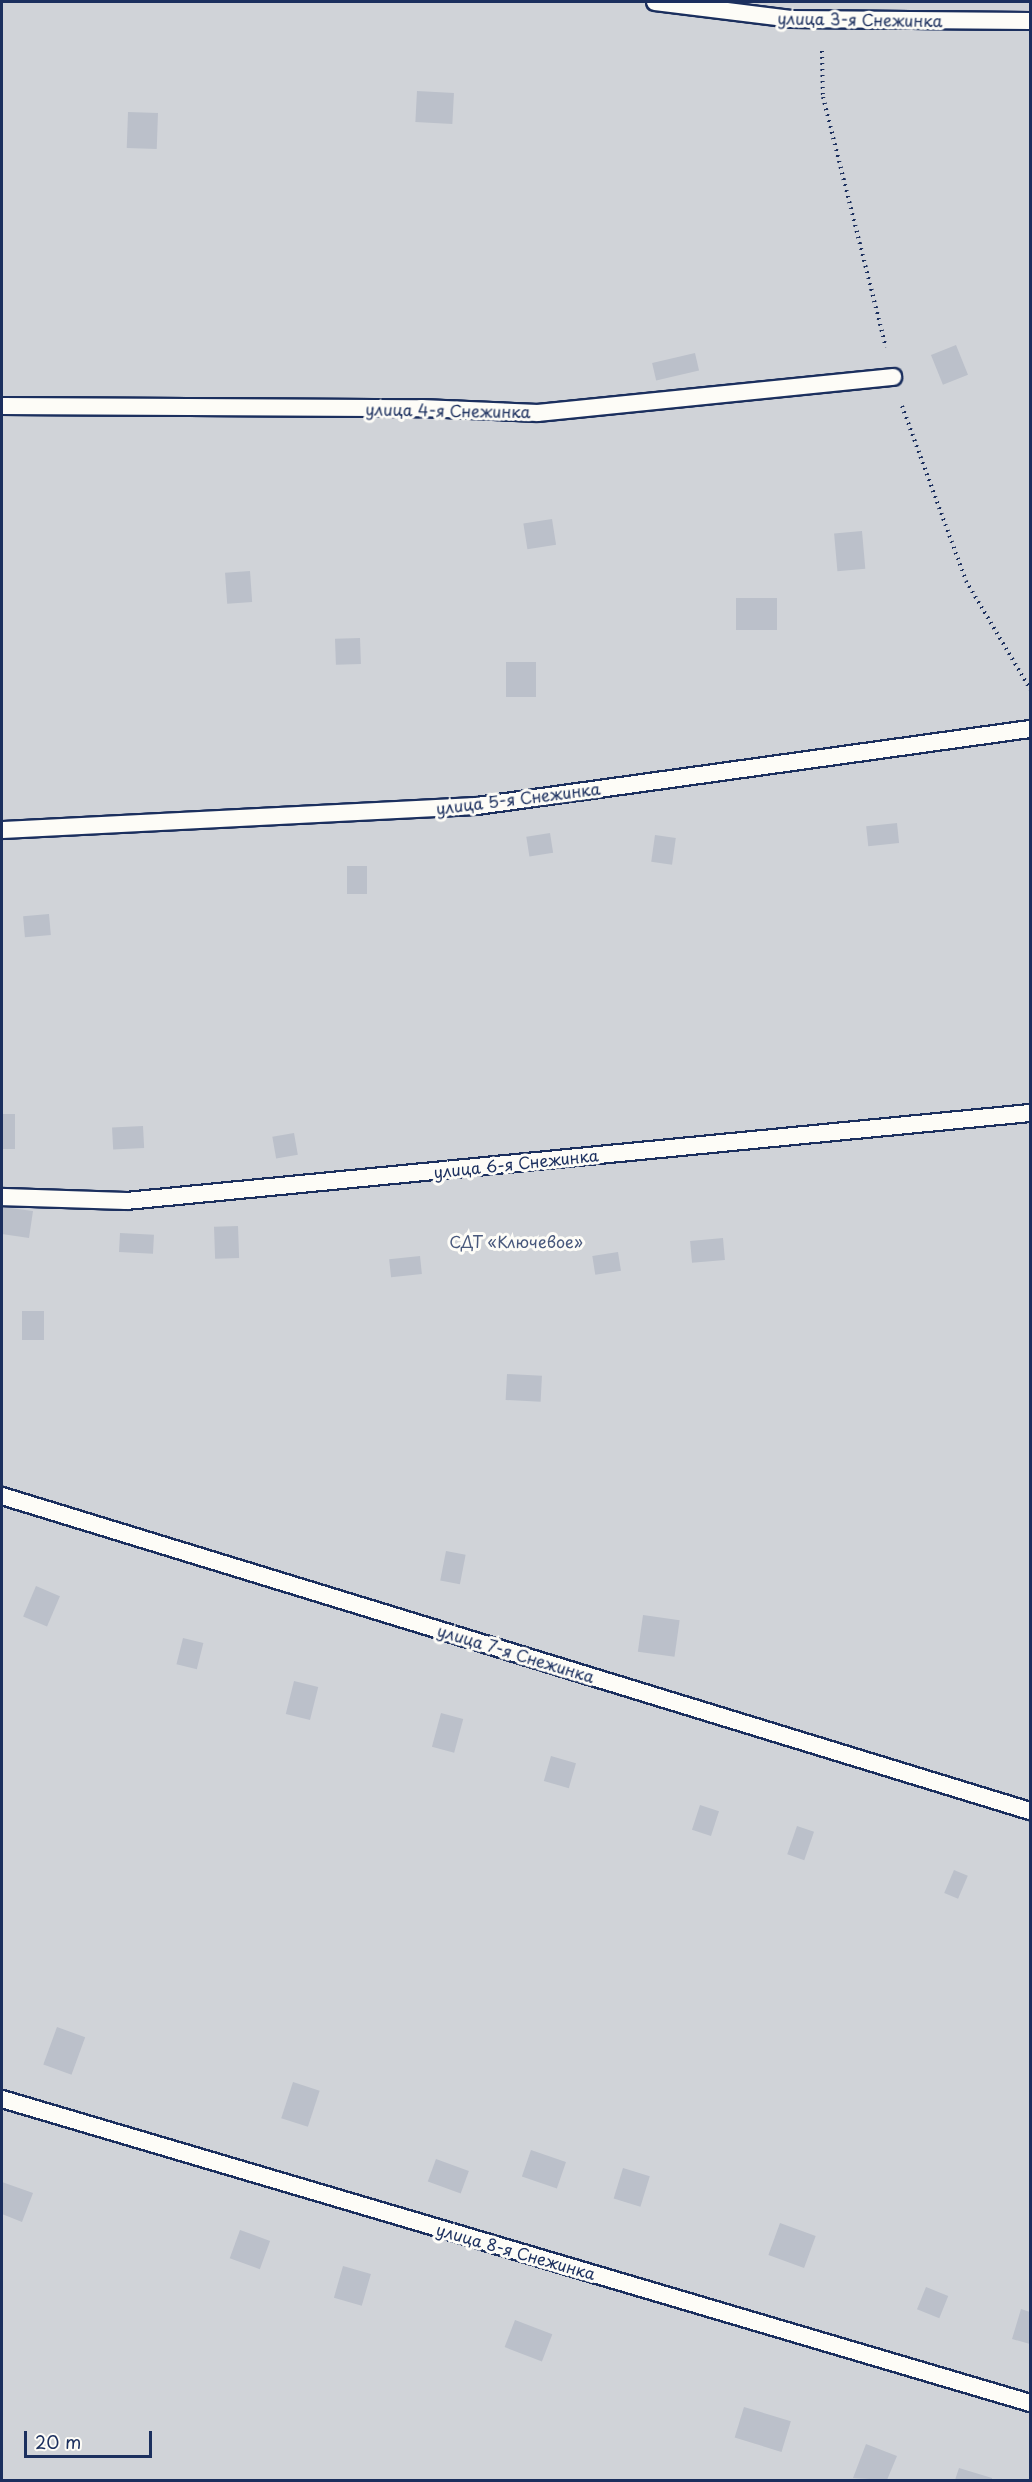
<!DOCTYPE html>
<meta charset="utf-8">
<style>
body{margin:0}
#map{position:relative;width:1032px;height:2482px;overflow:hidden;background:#f0f0ee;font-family:"Playpen Sans",sans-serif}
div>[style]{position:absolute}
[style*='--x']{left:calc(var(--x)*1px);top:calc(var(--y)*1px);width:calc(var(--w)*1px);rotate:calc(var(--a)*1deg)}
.green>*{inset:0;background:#d0d3d8;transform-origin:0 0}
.building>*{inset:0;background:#bbc0ca;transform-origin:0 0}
.path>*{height:4px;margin-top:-2px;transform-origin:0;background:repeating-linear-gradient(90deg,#1b2f5e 0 1.5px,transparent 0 6px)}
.roads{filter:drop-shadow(2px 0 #1b2f5e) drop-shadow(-2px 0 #1b2f5e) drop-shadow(0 2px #1b2f5e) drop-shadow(0 -2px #1b2f5e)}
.service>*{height:16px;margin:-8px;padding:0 8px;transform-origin:8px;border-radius:8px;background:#fdfcf7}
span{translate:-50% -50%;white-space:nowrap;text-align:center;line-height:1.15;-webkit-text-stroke:6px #fdfcf7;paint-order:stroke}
.street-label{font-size:16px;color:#1b2f5e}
.park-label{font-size:16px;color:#48587c}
.frame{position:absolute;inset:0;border:3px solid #1b2f5e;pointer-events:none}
.scale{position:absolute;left:24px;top:2431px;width:128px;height:27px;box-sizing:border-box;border:3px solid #1b2f5e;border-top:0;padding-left:8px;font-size:18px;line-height:21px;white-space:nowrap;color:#1b2f5e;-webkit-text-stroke:4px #fdfcf7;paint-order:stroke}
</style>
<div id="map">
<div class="green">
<div style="left:2px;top:2px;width:1028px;height:2478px"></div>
</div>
<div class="building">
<div style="left:417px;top:91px;width:37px;height:31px;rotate:3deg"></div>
<div style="left:128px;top:112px;width:30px;height:36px;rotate:2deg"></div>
<div style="left:956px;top:345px;width:32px;height:27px;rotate:68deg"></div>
<div style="left:695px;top:353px;width:18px;height:44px;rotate:77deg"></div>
<div style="left:552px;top:519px;width:26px;height:29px;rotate:81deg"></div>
<div style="left:862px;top:531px;width:38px;height:28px;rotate:85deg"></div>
<div style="left:250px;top:571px;width:31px;height:25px;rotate:86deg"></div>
<div style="left:736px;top:598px;width:41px;height:32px"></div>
<div style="left:360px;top:638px;width:26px;height:25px;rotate:88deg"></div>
<div style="left:506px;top:662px;width:30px;height:35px"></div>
<div style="left:897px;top:823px;width:20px;height:31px;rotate:84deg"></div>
<div style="left:550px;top:833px;width:20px;height:24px;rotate:81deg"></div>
<div style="left:655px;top:835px;width:21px;height:27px;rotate:8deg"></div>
<div style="left:367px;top:866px;width:28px;height:20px;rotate:90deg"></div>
<div style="left:49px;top:914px;width:21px;height:26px;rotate:85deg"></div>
<div style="left:2px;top:1114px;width:13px;height:35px"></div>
<div style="left:143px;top:1126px;width:22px;height:31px;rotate:87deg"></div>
<div style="left:294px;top:1133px;width:22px;height:22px;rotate:80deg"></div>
<div style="clip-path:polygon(2px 1207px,33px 1211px,29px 1238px,2px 1234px)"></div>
<div style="left:238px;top:1226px;width:32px;height:24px;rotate:88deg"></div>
<div style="left:120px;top:1233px;width:34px;height:19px;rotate:3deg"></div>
<div style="left:723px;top:1238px;width:22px;height:33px;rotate:85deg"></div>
<div style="left:618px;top:1252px;width:19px;height:26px;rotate:81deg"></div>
<div style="left:420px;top:1256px;width:18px;height:31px;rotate:84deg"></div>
<div style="left:22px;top:1311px;width:22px;height:29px"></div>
<div style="left:507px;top:1374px;width:35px;height:26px;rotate:3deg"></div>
<div style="left:446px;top:1551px;width:20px;height:30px;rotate:11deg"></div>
<div style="left:36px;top:1586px;width:26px;height:33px;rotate:23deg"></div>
<div style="left:643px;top:1615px;width:37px;height:37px;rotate:8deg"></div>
<div style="left:183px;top:1638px;width:21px;height:27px;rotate:14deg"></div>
<div style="left:294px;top:1681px;width:25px;height:34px;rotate:14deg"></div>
<div style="left:441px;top:1713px;width:23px;height:35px;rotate:15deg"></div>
<div style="left:551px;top:1756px;width:26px;height:26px;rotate:16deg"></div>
<div style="left:700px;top:1805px;width:20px;height:26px;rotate:18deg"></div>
<div style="left:797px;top:1826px;width:18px;height:30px;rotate:19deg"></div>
<div style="left:954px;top:1870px;width:15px;height:25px;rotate:23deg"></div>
<div style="left:57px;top:2027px;width:30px;height:40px;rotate:20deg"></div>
<div style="left:293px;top:2082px;width:28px;height:38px;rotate:18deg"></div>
<div style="left:531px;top:2150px;width:37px;height:28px;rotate:19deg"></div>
<div style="left:436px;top:2159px;width:35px;height:24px;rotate:20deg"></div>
<div style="left:623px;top:2168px;width:28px;height:32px;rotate:17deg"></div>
<div style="clip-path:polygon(2px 2182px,33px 2193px,22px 2222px,2px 2214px)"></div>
<div style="left:780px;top:2223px;width:38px;height:34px;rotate:20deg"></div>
<div style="left:240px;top:2230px;width:32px;height:30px;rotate:20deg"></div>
<div style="left:343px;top:2266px;width:29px;height:33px;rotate:16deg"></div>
<div style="left:926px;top:2287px;width:24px;height:24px;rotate:22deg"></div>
<div style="clip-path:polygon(1021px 2309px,1030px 2312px,1030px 2344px,1012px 2339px)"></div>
<div style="left:515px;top:2320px;width:40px;height:29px;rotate:21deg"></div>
<div style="left:744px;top:2407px;width:49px;height:32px;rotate:17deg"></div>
<div style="clip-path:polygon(866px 2444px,897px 2456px,887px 2480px,853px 2478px)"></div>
<div style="clip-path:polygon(959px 2468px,992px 2478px,992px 2480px,955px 2480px)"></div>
</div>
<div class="path">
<div style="--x:822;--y:51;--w:46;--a:88.8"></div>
<div style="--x:823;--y:97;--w:258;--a:75.9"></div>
<div style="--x:902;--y:406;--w:186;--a:69.9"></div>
<div style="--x:966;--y:581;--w:126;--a:59.3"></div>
</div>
<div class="roads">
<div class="service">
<div style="--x:655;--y:2;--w:137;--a:7.1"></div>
<div style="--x:791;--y:19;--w:239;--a:0.5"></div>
<div style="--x:2;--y:406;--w:419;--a:0.3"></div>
<div style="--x:421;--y:408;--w:117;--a:2.4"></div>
<div style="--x:538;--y:413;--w:357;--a:-5.8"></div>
<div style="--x:2;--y:830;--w:476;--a:-2.9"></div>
<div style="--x:477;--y:806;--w:558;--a:-7.93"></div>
<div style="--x:2;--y:1197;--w:124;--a:1.8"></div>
<div style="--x:126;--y:1201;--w:908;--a:-5.56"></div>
<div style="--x:2;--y:1496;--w:1075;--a:17.04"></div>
<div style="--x:2;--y:2099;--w:1072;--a:16.47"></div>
</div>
</div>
<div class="street-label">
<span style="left:860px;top:19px;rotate:1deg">улица 3-я Снежинка</span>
<span style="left:448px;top:410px;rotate:1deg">улица 4-я Снежинка</span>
<span style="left:518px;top:798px;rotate:-7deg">улица 5-я Снежинка</span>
<span style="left:516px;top:1163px;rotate:-6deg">улица 6-я Снежинка</span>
<span style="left:516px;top:1653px;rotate:17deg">улица 7-я Снежинка</span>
<span style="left:516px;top:2251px;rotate:16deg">улица 8-я Снежинка</span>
</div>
<div class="park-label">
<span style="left:516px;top:1241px">СДТ «Ключевое»</span>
</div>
<div class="frame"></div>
<div class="scale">20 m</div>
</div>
